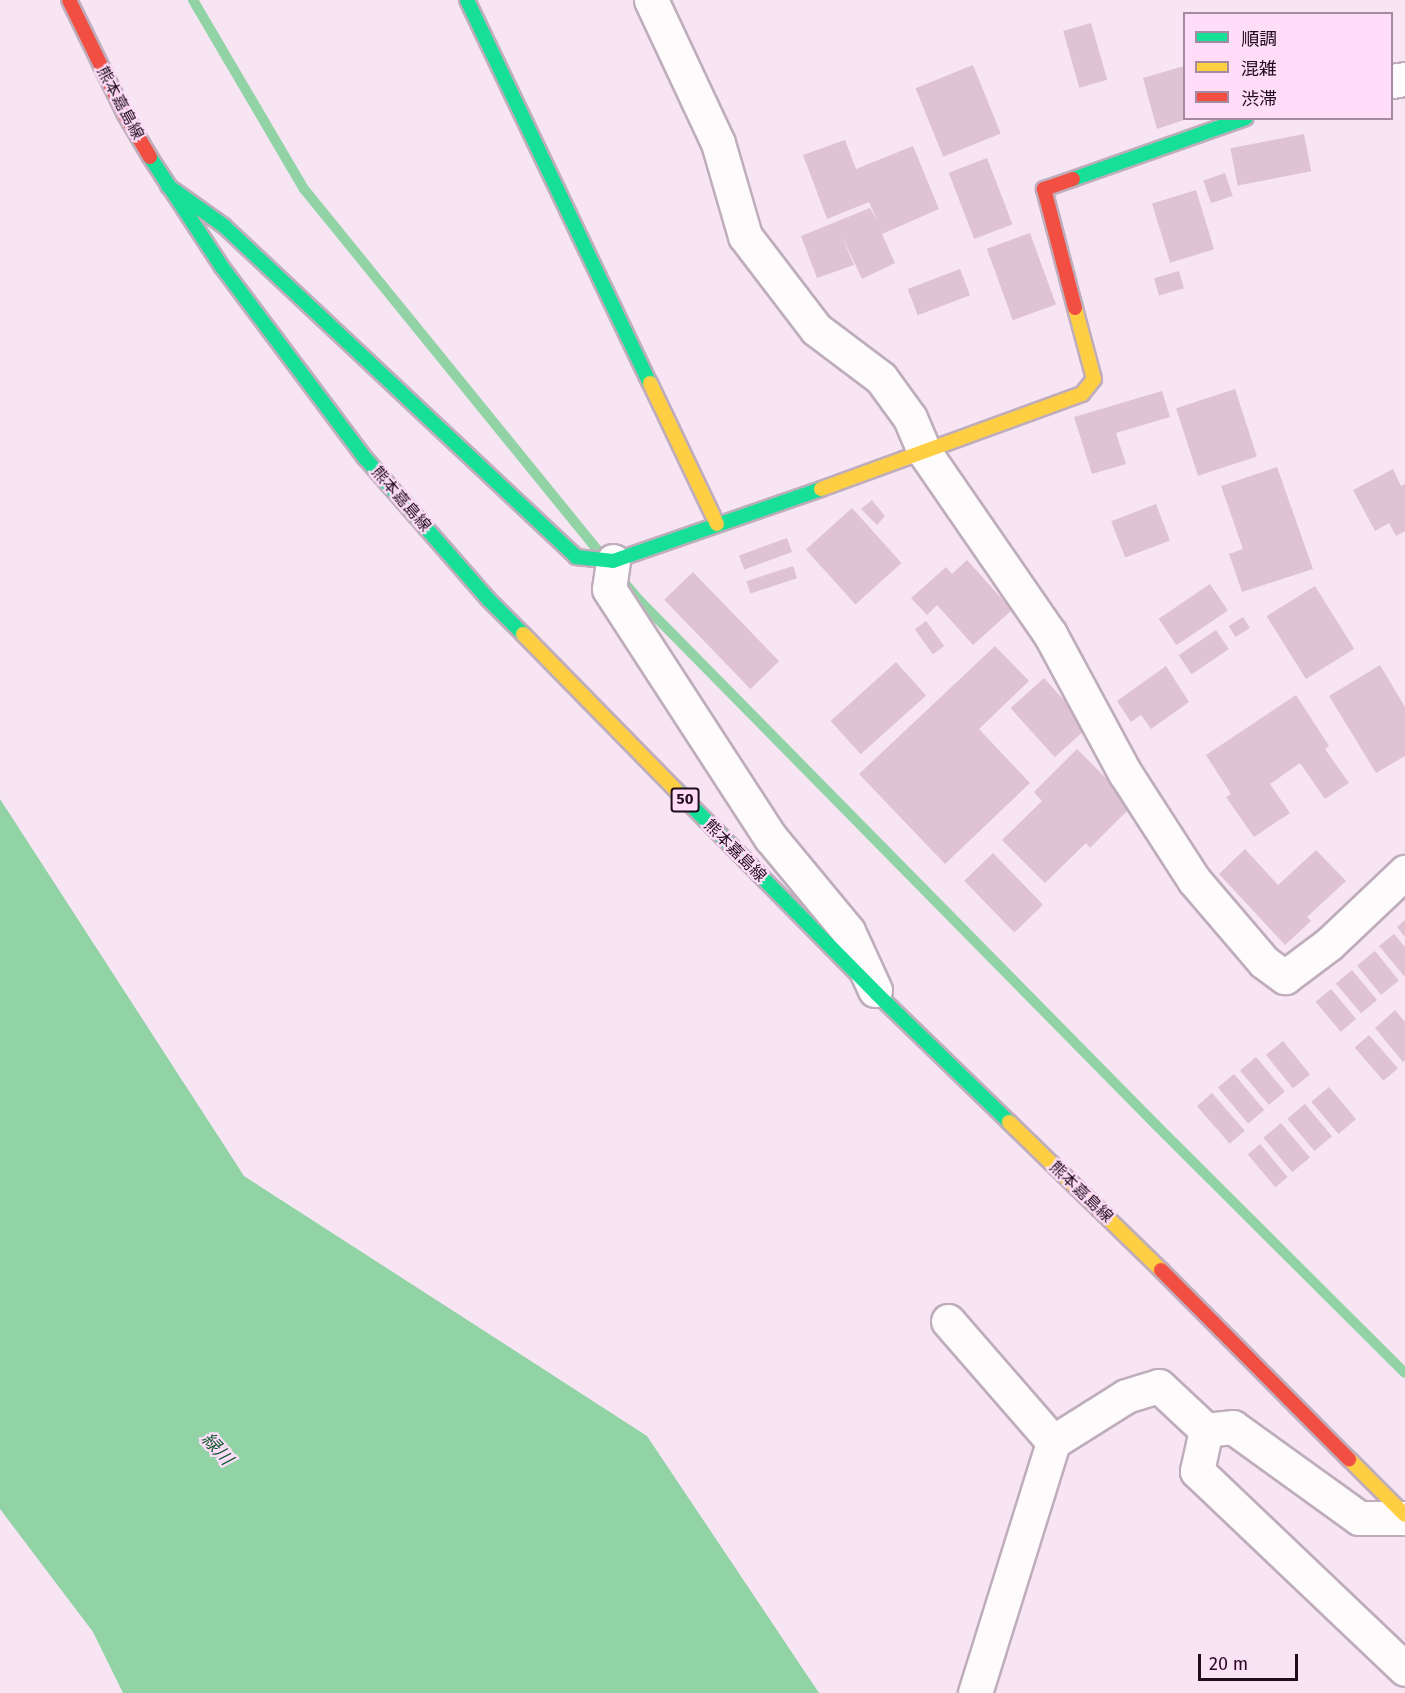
<!DOCTYPE html>
<meta charset="utf-8">
<style>
body{margin:0}
#map{position:relative;width:1405px;height:1693px;overflow:hidden;background:#f7e5f4;font-family:"Fira Sans","Noto Sans JP",sans-serif}
div>[style]{position:absolute}
[style*='--x']{left:calc(var(--x)*1px);top:calc(var(--y)*1px);width:calc(var(--w)*1px);rotate:calc(var(--a)*1deg)}
.water>*{inset:0;background:#92d3a6}
.stream>*{height:10px;margin:-5px;padding:0 5px;transform-origin:5px;border-radius:5px;background:#92d3a6}
.building>*{inset:0;background:#dfc3d3;transform-origin:0 0}
.roads{filter:drop-shadow(2px 0 #bfadbc) drop-shadow(-2px 0 #bfadbc) drop-shadow(0 2px #bfadbc) drop-shadow(0 -2px #bfadbc)}
.street>*{height:33px;margin:-16.5px;padding:0 16.5px;transform-origin:16.5px;border-radius:16.5px;background:#fefbfd}
.fast>*{height:14px;margin:-7px;padding:0 7px;transform-origin:7px;border-radius:7px;background:#16e098}
.slow>*{height:14px;margin:-7px;padding:0 7px;transform-origin:7px;border-radius:7px;background:#ffcf43}
.jam>*{height:14px;margin:-7px;padding:0 7px;transform-origin:7px;border-radius:7px;background:#f24e42}
span{translate:-50% -50%;white-space:nowrap;text-align:center;line-height:1.15;-webkit-text-stroke:4.5px #ffddf9;paint-order:stroke}
.shield-label span{padding:2px 4px;background:#ffddf9;border:2px solid;border-radius:4px;-webkit-text-stroke-width:0}
.shield-label{font-size:15px;color:#1f0c1d;font-weight:700}
.street-label{font-size:16px;color:#1f0c1d}
.water-label{font-size:18px;color:#0d592c;font-style:italic}
.legend{position:absolute;left:1183px;top:12px;width:210px;height:108px;box-sizing:border-box;background:#ffddf9;border:2px solid #a589a1;margin:0;padding:8px 10px;list-style:none;font-size:18px;color:#1f0c1d}
.legend li{display:flex;align-items:center;gap:12px;height:30px}
.legend b{width:30px;border:2px solid #a589a1}
.scale{position:absolute;left:1198px;top:1654px;width:100px;height:27px;box-sizing:border-box;border:3px solid #1f0c1d;border-top:0;padding-left:8px;font-size:18px;line-height:21px;white-space:nowrap;color:#1f0c1d;-webkit-text-stroke:4px #ffddf9;paint-order:stroke}
</style>
<div id="map">
<div class="water">
<div style="clip-path:polygon(0 799px,244px 1176px,647px 1436px,819px 1693px,123px 1693px,93px 1632px,0 1509px)"></div>
</div>
<div class="stream">
<div style="--x:193;--y:0;--w:219;--a:59.6"></div>
<div style="--x:304;--y:189;--w:469;--a:50.9"></div>
<div style="--x:617;--y:574;--w:33;--a:50"></div>
<div style="--x:638;--y:599;--w:738;--a:45.44"></div>
<div style="--x:1156;--y:1125;--w:351;--a:44.9"></div>
</div>
<div class="building">
<div style="left:1091px;top:23px;width:59px;height:29px;rotate:74deg"></div>
<div style="left:973px;top:65px;width:74px;height:62px;rotate:68deg"></div>
<div style="clip-path:polygon(1184px 66px,1184px 120px,1157px 129px,1143px 78px)"></div>
<div style="left:1304px;top:134px;width:38px;height:75px;rotate:79deg"></div>
<div style="clip-path:polygon(845px 140px,856px 169px,913px 146px,939px 209px,882px 234px,895px 263px,862px 279px,841px 234px,854px 265px,817px 278px,801px 236px,870px 208px,878px 222px,869px 202px,827px 219px,803px 155px)"></div>
<div style="left:987px;top:158px;width:71px;height:41px;rotate:69deg"></div>
<div style="left:1225px;top:173px;width:24px;height:23px;rotate:71deg"></div>
<div style="left:1196px;top:190px;width:62px;height:46px;rotate:73deg"></div>
<div style="left:1030px;top:233px;width:76px;height:46px;rotate:70deg"></div>
<div style="left:960px;top:269px;width:28px;height:56px;rotate:69deg"></div>
<div style="left:1179px;top:271px;width:18px;height:26px;rotate:74deg"></div>
<div style="left:1235px;top:389px;width:71px;height:62px;rotate:72deg"></div>
<div style="clip-path:polygon(1162px 391px,1170px 417px,1116px 433px,1126px 464px,1092px 474px,1074px 417px)"></div>
<div style="clip-path:polygon(1277px 467px,1313px 569px,1242px 592px,1229px 554px,1243px 549px,1221px 486px)"></div>
<div style="clip-path:polygon(1393px 469px,1401px 486px,1405px 484px,1405px 531px,1396px 536px,1389px 523px,1375px 531px,1353px 490px)"></div>
<div style="clip-path:polygon(872px 500px,885px 516px,877px 525px,861px 509px)"></div>
<div style="left:1156px;top:504px;width:39px;height:48px;rotate:69deg"></div>
<div style="left:852px;top:508px;width:74px;height:62px;rotate:48deg"></div>
<div style="left:787px;top:538px;width:15px;height:51px;rotate:70deg"></div>
<div style="clip-path:polygon(967px 560px,1012px 610px,973px 645px,937px 605px,927px 615px,911px 598px,946px 567px,952px 574px)"></div>
<div style="left:793px;top:566px;width:13px;height:49px;rotate:72deg"></div>
<div style="left:693px;top:572px;width:124px;height:40px;rotate:46deg"></div>
<div style="left:1210px;top:584px;width:32px;height:62px;rotate:56deg"></div>
<div style="left:1315px;top:586px;width:74px;height:57px;rotate:58deg"></div>
<div style="left:1243px;top:617px;width:13px;height:17px;rotate:58deg"></div>
<div style="left:926px;top:621px;width:31px;height:14px;rotate:54deg"></div>
<div style="left:1216px;top:630px;width:23px;height:45px;rotate:56deg"></div>
<div style="clip-path:polygon(995px 646px,1029px 681px,979px 729px,1030px 783px,945px 864px,859px 774px)"></div>
<div style="left:896px;top:662px;width:45px;height:88px;rotate:48deg"></div>
<div style="clip-path:polygon(1380px 665px,1405px 707px,1405px 756px,1376px 773px,1329px 696px)"></div>
<div style="clip-path:polygon(1166px 666px,1189px 702px,1151px 729px,1141px 715px,1131px 722px,1117px 701px)"></div>
<div style="left:1044px;top:678px;width:66px;height:45px;rotate:48deg"></div>
<div style="clip-path:polygon(1296px 695px,1329px 746px,1325px 749px,1349px 783px,1325px 799px,1300px 763px,1270px 784px,1290px 813px,1254px 837px,1226px 797px,1231px 794px,1206px 755px)"></div>
<div style="clip-path:polygon(1077px 749px,1133px 805px,1090px 848px,1086px 843px,1045px 883px,1002px 840px,1042px 801px,1034px 792px)"></div>
<div style="clip-path:polygon(1245px 849px,1278px 885px,1316px 850px,1346px 881px,1307px 917px,1311px 921px,1285px 945px,1219px 874px)"></div>
<div style="left:993px;top:853px;width:72px;height:40px;rotate:46deg"></div>
<div style="clip-path:polygon(1405px 920px,1405px 937px,1397px 927px)"></div>
<div style="clip-path:polygon(1394px 934px,1405px 947px,1405px 977px,1379px 946px)"></div>
<div style="left:1375px;top:951px;width:38px;height:23px;rotate:51deg"></div>
<div style="left:1352px;top:970px;width:39px;height:21px;rotate:50deg"></div>
<div style="left:1331px;top:989px;width:39px;height:20px;rotate:50deg"></div>
<div style="clip-path:polygon(1395px 1010px,1405px 1022px,1405px 1060px,1403px 1062px,1375px 1028px)"></div>
<div style="left:1369px;top:1035px;width:44px;height:19px;rotate:49deg"></div>
<div style="left:1283px;top:1041px;width:43px;height:22px;rotate:51deg"></div>
<div style="left:1256px;top:1057px;width:45px;height:21px;rotate:50deg"></div>
<div style="left:1234px;top:1074px;width:47px;height:21px;rotate:50deg"></div>
<div style="left:1329px;top:1087px;width:42px;height:23px;rotate:50deg"></div>
<div style="left:1212px;top:1093px;width:50px;height:20px;rotate:49deg"></div>
<div style="left:1305px;top:1104px;width:42px;height:23px;rotate:50deg"></div>
<div style="left:1281px;top:1123px;width:45px;height:23px;rotate:50deg"></div>
<div style="left:1260px;top:1144px;width:43px;height:16px;rotate:50deg"></div>
</div>
<div class="roads">
<div class="street">
<div style="--x:651;--y:0;--w:158;--a:64.9"></div>
<div style="--x:718;--y:143;--w:97;--a:73.8"></div>
<div style="--x:745;--y:236;--w:117;--a:52.6"></div>
<div style="--x:816;--y:329;--w:81;--a:37"></div>
<div style="--x:881;--y:378;--w:49;--a:54.1"></div>
<div style="--x:910;--y:418;--w:38;--a:67"></div>
<div style="--x:925;--y:453;--w:220;--a:55.4"></div>
<div style="--x:1050;--y:634;--w:158;--a:61.7"></div>
<div style="--x:1125;--y:773;--w:127;--a:57.2"></div>
<div style="--x:1194;--y:880;--w:108;--a:49.5"></div>
<div style="--x:1264;--y:962;--w:26;--a:36"></div>
<div style="--x:1285;--y:977;--w:55;--a:-36.9"></div>
<div style="--x:1329;--y:944;--w:105;--a:-43.5"></div>
<div style="--x:1392;--y:81;--w:13;--a:-9"></div>
<div style="--x:613;--y:561;--w:28;--a:98"></div>
<div style="--x:609;--y:589;--w:297;--a:57"></div>
<div style="--x:771;--y:838;--w:121;--a:50.4"></div>
<div style="--x:848;--y:931;--w:65;--a:65.4"></div>
<div style="--x:948;--y:1321;--w:160;--a:49"></div>
<div style="--x:1053;--y:1442;--w:86;--a:-32.2"></div>
<div style="--x:1126;--y:1396;--w:34;--a:-17"></div>
<div style="--x:1159;--y:1386;--w:64;--a:43.1"></div>
<div style="--x:1405;--y:1518;--w:46;--a:180"></div>
<div style="--x:1359;--y:1518;--w:155;--a:-144.2"></div>
<div style="--x:1233;--y:1427;--w:27;--a:174"></div>
<div style="--x:1206;--y:1430;--w:42;--a:102.4"></div>
<div style="--x:1197;--y:1471;--w:287;--a:43.6"></div>
<div style="--x:975;--y:1693;--w:263;--a:-72.7"></div>
</div>
<div class="fast">
<div style="--x:467;--y:0;--w:424;--a:64.5"></div>
<div style="--x:150;--y:157;--w:131;--a:56.8"></div>
<div style="--x:222;--y:267;--w:239;--a:53.2"></div>
<div style="--x:365;--y:458;--w:187;--a:48.9"></div>
<div style="--x:488;--y:599;--w:49;--a:45"></div>
<div style="--x:1073;--y:179;--w:183;--a:-19.4"></div>
<div style="--x:168;--y:186;--w:69;--a:35.5"></div>
<div style="--x:224;--y:226;--w:483;--a:43.2"></div>
<div style="--x:576;--y:557;--w:37;--a:6"></div>
<div style="--x:613;--y:561;--w:220;--a:-19.1"></div>
<div style="--x:676;--y:790;--w:286;--a:45.4"></div>
<div style="--x:877;--y:994;--w:184;--a:44.1"></div>
</div>
<div class="slow">
<div style="--x:650;--y:383;--w:156;--a:64.6"></div>
<div style="--x:821;--y:489;--w:278;--a:-20"></div>
<div style="--x:1082;--y:394;--w:19;--a:-51"></div>
<div style="--x:1094;--y:379;--w:73;--a:-105"></div>
<div style="--x:523;--y:634;--w:219;--a:45.6"></div>
<div style="--x:1009;--y:1122;--w:212;--a:44.2"></div>
<div style="--x:1349;--y:1459;--w:79;--a:45"></div>
</div>
<div class="jam">
<div style="--x:69;--y:0;--w:126;--a:64"></div>
<div style="--x:124;--y:113;--w:51;--a:59.4"></div>
<div style="--x:1073;--y:179;--w:31;--a:161"></div>
<div style="--x:1044;--y:189;--w:123;--a:75.4"></div>
<div style="--x:1161;--y:1270;--w:267;--a:45.2"></div>
</div>
</div>
<div class="shield-label">
<span style="left:685px;top:800px">50</span>
</div>
<div class="street-label">
<span style="left:120px;top:103px;rotate:62deg">熊本嘉島線</span>
<span style="left:401px;top:499px;rotate:49deg">熊本嘉島線</span>
<span style="left:735px;top:851px;rotate:45deg">熊本嘉島線</span>
<span style="left:1081px;top:1192px;rotate:44deg">熊本嘉島線</span>
</div>
<div class="water-label">
<span style="left:217px;top:1449px;rotate:48deg">緑川</span>
</div>
<ul class="legend">
<li><b style="height:8px;background:#16e098"></b>順調</li>
<li><b style="height:8px;background:#ffcf43"></b>混雑</li>
<li><b style="height:8px;background:#f24e42"></b>渋滞</li>
</ul>
<div class="scale">20 m</div>
</div>
